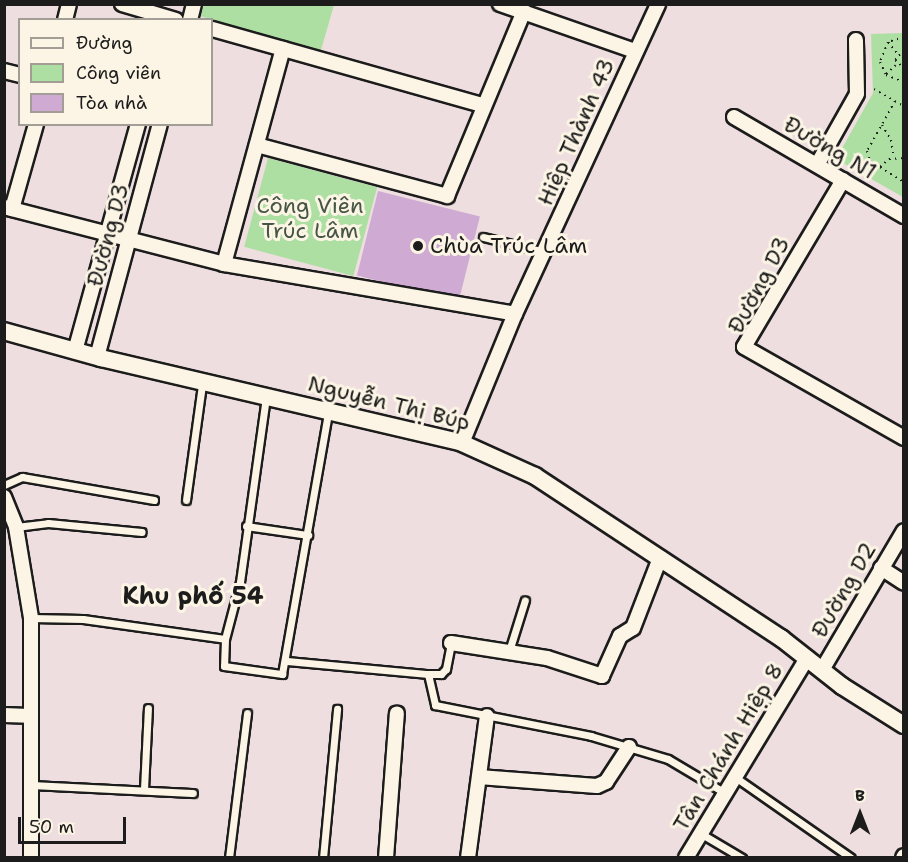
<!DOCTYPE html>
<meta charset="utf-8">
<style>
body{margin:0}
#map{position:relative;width:908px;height:862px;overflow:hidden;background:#eededf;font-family:"Shantell Sans",sans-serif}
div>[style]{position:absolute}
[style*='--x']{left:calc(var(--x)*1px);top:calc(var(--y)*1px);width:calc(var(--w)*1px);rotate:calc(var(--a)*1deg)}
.green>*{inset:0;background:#acdfa1;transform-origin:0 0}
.building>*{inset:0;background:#cfaad2;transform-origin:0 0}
.path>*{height:2px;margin-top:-1px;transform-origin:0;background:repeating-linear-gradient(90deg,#1c1c1c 0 1.5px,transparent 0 6px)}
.roads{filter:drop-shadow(2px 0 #1c1c1c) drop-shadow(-2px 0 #1c1c1c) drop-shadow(0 2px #1c1c1c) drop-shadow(0 -2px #1c1c1c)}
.service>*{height:7px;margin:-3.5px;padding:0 3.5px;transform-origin:3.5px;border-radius:3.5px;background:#fcf5e5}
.minor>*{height:14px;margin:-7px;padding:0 7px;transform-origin:7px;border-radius:7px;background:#fcf5e5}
.tertiary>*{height:16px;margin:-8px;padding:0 8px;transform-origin:8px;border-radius:8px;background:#fcf5e5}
.dots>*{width:16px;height:16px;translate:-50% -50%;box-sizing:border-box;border:3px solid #fcf5e5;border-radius:50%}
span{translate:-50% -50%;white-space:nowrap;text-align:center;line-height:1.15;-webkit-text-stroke:6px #fcf5e5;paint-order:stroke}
.street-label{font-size:22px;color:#1c1c1c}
.park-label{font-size:22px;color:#475644}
.poi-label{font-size:22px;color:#1c1c1c}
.left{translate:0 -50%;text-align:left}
.neighbourhood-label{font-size:24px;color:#1c1c1c;font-weight:700}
.frame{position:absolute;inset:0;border:6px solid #1c1c1c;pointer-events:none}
.legend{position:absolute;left:18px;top:18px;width:195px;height:108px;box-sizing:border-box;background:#fcf5e5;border:2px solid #a29e95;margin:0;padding:8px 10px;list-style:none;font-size:18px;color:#1c1c1c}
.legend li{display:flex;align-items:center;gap:12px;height:30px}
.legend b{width:30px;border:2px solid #a29e95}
.north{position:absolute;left:830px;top:784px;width:60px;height:60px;-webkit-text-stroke:4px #fcf5e5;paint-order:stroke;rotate:0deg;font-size:16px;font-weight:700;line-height:24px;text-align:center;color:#1c1c1c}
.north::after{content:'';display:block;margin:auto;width:21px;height:27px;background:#1c1c1c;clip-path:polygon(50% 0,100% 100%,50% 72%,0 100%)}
.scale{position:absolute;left:18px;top:817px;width:108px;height:27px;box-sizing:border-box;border:3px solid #1c1c1c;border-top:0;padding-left:8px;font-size:18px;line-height:21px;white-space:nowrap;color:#1c1c1c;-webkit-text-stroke:4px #fcf5e5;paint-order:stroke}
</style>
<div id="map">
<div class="green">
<div style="clip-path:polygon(204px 5px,204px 4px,334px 5px,321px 50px,200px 16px)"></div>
<div style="clip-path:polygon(903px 33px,904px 33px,903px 197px,836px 159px,873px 93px,871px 34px)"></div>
<div style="left:268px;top:158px;width:113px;height:92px;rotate:15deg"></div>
</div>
<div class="building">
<div style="left:378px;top:191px;width:105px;height:87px;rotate:14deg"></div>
</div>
<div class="path">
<div style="--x:904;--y:37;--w:17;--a:163"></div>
<div style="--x:888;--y:42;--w:22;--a:112"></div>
<div style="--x:880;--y:62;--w:14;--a:65"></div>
<div style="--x:886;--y:75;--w:19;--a:21"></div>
<div style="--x:888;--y:42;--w:14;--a:51"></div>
<div style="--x:904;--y:50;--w:13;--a:132"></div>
<div style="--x:895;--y:60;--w:12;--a:42"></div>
<div style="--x:886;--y:74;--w:13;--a:-42"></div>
<div style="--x:874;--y:89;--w:34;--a:30"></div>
<div style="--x:895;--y:101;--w:57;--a:119.2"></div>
<div style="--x:867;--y:151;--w:10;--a:73"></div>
<div style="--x:870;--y:161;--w:40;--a:32"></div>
<div style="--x:882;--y:125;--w:17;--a:59"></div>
<div style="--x:891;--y:140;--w:18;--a:81"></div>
<div style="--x:880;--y:167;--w:12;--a:-42"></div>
<div style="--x:889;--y:159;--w:15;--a:-4"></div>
</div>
<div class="roads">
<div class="service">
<div style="--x:483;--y:237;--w:64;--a:13.6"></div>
<div style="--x:4;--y:485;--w:20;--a:-24"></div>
<div style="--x:22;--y:477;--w:134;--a:9.9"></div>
<div style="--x:186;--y:500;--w:117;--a:-82.1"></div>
<div style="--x:246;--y:526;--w:63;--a:8.3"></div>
<div style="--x:16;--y:527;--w:32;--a:-7"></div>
<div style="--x:48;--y:523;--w:94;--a:5.5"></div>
<div style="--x:31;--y:618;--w:52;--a:1.1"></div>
<div style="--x:83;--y:619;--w:143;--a:8"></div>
<div style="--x:225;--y:639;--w:59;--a:-75.3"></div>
<div style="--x:240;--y:582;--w:187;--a:-82"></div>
<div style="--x:225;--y:639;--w:27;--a:92"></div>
<div style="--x:224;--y:666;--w:59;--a:7.9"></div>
<div style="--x:282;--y:674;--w:266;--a:-80"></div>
<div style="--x:509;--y:651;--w:53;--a:-72.6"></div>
<div style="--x:287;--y:661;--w:142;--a:5.3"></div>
<div style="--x:428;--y:674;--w:32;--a:77"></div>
<div style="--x:435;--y:705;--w:159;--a:11.2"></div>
<div style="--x:591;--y:736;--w:80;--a:16.6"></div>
<div style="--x:668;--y:759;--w:66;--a:30.8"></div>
<div style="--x:428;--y:674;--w:13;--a:0"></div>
<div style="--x:441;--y:674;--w:7;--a:-45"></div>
<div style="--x:446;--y:669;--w:26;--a:-79"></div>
<div style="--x:735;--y:777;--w:141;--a:34.9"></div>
<div style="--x:30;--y:785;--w:163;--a:2.8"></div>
<div style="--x:144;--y:789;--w:81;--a:-87.2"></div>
<div style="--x:700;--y:833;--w:49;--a:30.8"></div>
<div style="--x:229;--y:858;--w:146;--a:-82.9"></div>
<div style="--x:323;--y:858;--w:150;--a:-84.6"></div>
</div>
<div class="minor">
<div style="--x:122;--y:4;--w:56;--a:16.5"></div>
<div style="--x:500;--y:4;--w:143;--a:19.2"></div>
<div style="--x:65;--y:20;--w:16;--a:-76"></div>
<div style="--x:190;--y:20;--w:16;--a:-76"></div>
<div style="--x:212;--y:29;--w:280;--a:15.7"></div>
<div style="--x:4;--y:71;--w:16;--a:14"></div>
<div style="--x:734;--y:117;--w:197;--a:30.2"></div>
<div style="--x:257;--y:145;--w:197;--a:15"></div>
<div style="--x:447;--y:196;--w:200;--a:-67.4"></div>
<div style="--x:817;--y:165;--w:81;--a:-60.6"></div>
<div style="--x:857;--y:94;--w:54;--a:-91.1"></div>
<div style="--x:843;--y:180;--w:194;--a:120.7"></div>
<div style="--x:744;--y:347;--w:184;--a:29.6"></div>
<div style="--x:4;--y:207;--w:227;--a:14.5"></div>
<div style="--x:224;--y:264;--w:295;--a:9.7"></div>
<div style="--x:12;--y:209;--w:88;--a:-74.2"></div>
<div style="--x:224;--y:264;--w:223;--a:-74.7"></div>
<div style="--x:75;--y:351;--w:236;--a:-74.5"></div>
<div style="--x:97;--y:357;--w:241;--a:-74.9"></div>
<div style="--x:462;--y:443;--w:139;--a:-67.7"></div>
<div style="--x:515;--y:314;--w:341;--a:-65.2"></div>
<div style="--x:4;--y:497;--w:32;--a:68"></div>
<div style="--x:16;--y:527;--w:92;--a:80.6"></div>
<div style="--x:31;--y:618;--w:240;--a:90"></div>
<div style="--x:881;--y:568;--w:27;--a:33"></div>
<div style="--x:451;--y:643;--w:97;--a:8.9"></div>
<div style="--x:547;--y:658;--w:58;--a:18.1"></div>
<div style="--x:602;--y:676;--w:44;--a:-65.8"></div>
<div style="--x:620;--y:636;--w:15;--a:-32"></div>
<div style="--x:633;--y:628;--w:75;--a:-68.9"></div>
<div style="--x:822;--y:670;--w:161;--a:-59.5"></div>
<div style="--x:4;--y:715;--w:25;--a:2"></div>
<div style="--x:479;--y:777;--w:118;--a:4.4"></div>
<div style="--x:597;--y:786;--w:10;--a:-24"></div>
<div style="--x:606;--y:782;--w:42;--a:-56.7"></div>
<div style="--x:386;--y:858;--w:145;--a:-85.7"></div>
<div style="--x:468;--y:858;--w:143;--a:-82.4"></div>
<div style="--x:686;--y:858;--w:234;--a:-58.8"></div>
<div style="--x:903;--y:858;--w:2;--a:-63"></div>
</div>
<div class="tertiary">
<div style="--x:4;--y:331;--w:101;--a:15.6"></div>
<div style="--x:101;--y:358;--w:371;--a:13.2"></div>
<div style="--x:462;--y:443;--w:80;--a:24.3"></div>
<div style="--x:535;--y:476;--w:295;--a:33.4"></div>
<div style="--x:781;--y:638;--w:78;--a:38.2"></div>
<div style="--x:842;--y:686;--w:73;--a:32.2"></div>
</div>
</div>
<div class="dots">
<div style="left:418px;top:246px;background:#1c1c1c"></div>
</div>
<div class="street-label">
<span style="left:576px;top:132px;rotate:-66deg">Hiệp Thành 43</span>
<span style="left:830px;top:148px;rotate:30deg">Đường N1</span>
<span style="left:108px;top:235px;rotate:-75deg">Đường D3</span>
<span style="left:759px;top:285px;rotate:-62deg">Đường D3</span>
<span style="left:389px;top:403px;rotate:14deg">Nguyễn Thị Búp</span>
<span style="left:844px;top:590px;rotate:-60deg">Đường D2</span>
<span style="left:728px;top:747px;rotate:-59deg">Tân Chánh Hiệp 8</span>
</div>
<div class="park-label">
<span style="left:310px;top:218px">Công Viên<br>Trúc Lâm</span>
</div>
<div class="poi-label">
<span class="left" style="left:430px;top:246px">Chùa Trúc Lâm</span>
</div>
<div class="neighbourhood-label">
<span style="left:193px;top:597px">Khu phố 54</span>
</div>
<div class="frame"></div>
<ul class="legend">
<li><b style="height:8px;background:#fcf5e5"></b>Đường</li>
<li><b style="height:16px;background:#acdfa1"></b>Công viên</li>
<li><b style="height:16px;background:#cfaad2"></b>Tòa nhà</li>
</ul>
<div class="north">B</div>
<div class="scale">50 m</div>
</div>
